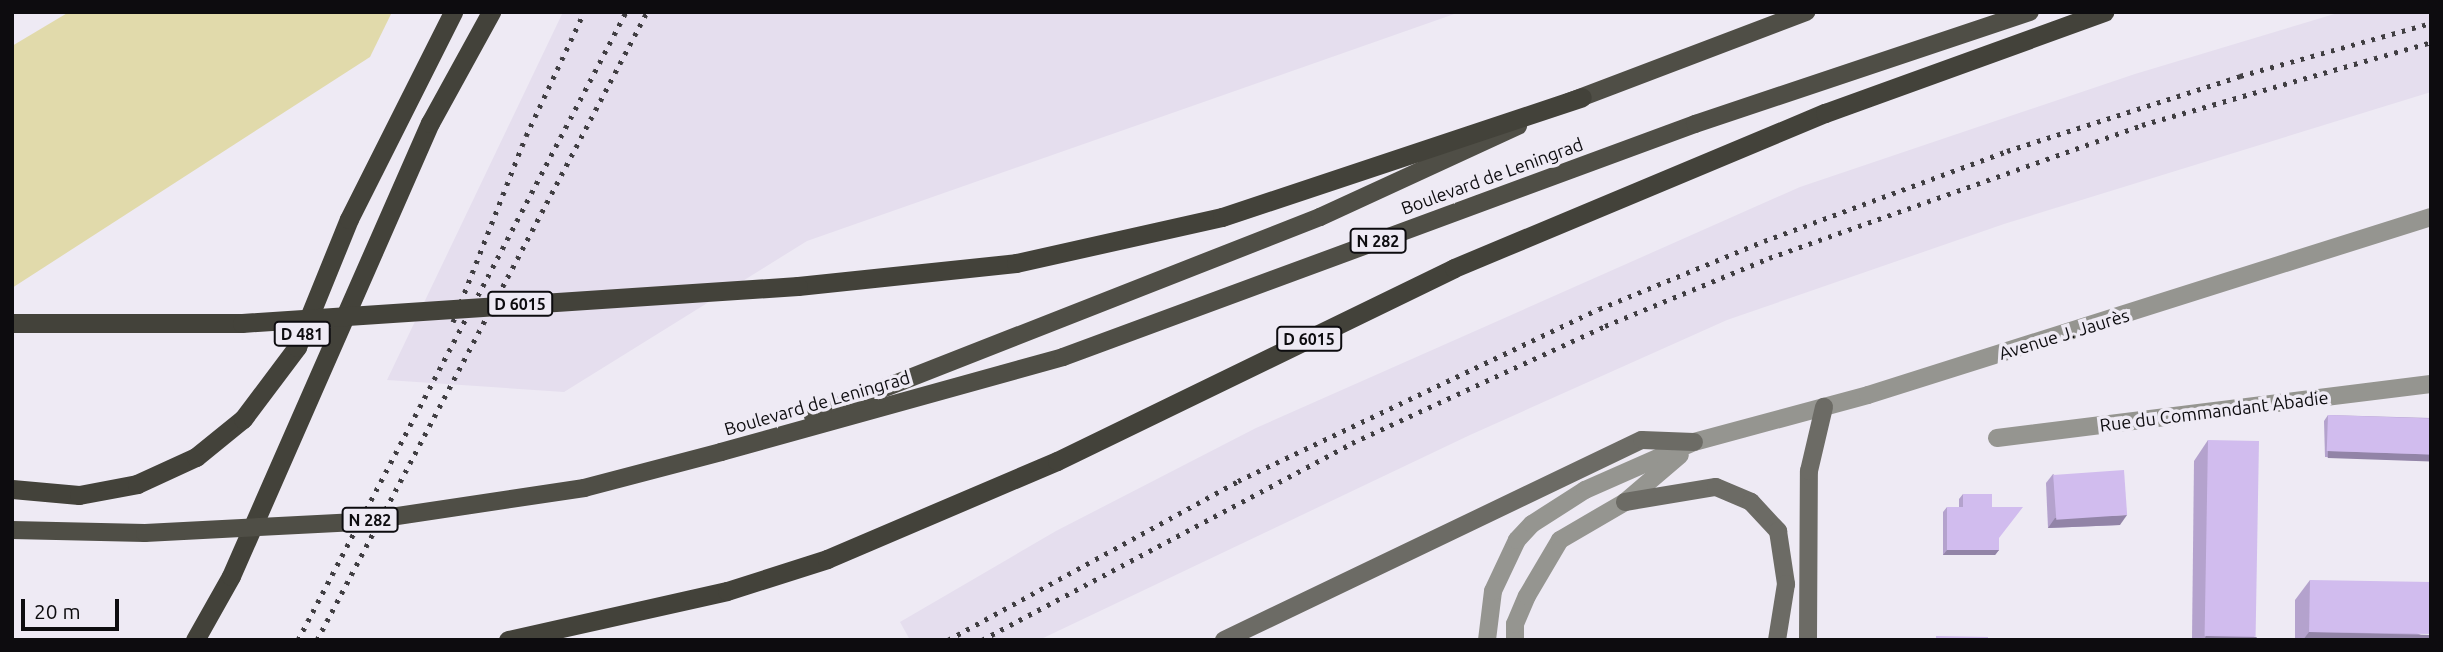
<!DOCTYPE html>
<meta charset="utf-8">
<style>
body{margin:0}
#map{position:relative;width:2443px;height:652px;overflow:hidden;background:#eeeaf4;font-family:Ubuntu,sans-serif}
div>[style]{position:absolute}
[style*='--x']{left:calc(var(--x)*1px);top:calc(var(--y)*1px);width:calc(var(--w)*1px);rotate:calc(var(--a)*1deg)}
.built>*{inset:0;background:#e5deee}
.green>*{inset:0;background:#e1daab}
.minor>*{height:18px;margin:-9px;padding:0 9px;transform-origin:9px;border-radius:9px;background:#959590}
.tertiary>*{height:18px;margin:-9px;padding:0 9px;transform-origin:9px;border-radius:9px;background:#959590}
.secondary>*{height:18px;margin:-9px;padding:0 9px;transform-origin:9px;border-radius:9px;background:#6c6b65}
.primary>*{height:18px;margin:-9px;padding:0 9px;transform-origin:9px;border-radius:9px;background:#4f4e46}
.trunk>*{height:19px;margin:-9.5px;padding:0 9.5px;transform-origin:9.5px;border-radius:9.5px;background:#43423a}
.rail>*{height:5px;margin-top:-2.5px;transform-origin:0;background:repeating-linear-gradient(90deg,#403e42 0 3.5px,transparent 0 10.5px)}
.primary-bridge>*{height:18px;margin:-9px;padding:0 9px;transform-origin:9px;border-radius:9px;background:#4f4e46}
.trunk-bridge>*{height:19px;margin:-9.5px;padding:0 9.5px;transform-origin:9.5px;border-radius:9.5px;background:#43423a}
.wall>*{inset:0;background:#b4a2cd}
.shaded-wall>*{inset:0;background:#9284a7;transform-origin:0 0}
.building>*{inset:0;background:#d1bcee;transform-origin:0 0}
span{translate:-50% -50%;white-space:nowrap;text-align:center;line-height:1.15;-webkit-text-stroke:7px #eeeaf4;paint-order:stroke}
.shield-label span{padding:2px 5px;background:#eeeaf4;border:2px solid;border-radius:5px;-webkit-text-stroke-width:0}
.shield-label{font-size:16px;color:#0d0c0f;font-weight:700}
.street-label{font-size:18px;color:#0d0c0f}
.frame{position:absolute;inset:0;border:14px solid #0d0c0f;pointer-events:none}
.scale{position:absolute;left:21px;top:599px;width:98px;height:32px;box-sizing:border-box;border:4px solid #0d0c0f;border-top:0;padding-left:9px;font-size:21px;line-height:24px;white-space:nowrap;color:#0d0c0f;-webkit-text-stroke:5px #eeeaf4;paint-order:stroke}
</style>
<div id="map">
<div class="built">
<div style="clip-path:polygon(563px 12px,1460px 12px,807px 241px,564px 392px,387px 380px)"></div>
<div style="clip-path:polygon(2341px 12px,2431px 12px,2431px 92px,2004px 224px,1727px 320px,1470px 435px,1039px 640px,910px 640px,900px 622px,1056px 531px,1256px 428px,1800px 187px,2135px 74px)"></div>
</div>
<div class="green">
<div style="clip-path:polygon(69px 12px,392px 12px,370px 57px,12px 288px,12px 46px)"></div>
</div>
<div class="minor">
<div style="--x:1997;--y:438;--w:437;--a:-7.1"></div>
</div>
<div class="tertiary">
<div style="--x:1487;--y:640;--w:49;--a:-83"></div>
<div style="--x:1493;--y:591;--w:56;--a:-64.8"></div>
<div style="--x:1517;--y:540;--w:22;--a:-47"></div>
<div style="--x:1532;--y:524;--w:63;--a:-32.7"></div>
<div style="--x:1585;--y:490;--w:119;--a:-23.8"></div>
<div style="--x:1694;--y:442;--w:180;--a:-15.1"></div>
<div style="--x:1868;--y:395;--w:590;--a:-17.55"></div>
<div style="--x:1515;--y:640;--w:16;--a:-90"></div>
<div style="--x:1515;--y:624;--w:30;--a:-67"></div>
<div style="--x:1527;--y:596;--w:65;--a:-59.5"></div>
<div style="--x:1560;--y:540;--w:75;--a:-30.3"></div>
<div style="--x:1625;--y:502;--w:72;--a:-40.5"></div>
</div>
<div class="secondary">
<div style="--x:1625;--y:502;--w:92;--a:-9.4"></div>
<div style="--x:1716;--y:487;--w:38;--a:23"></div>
<div style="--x:1751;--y:502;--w:40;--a:47"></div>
<div style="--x:1778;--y:531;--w:54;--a:81.4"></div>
<div style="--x:1786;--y:584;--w:57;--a:99.1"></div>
<div style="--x:1224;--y:640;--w:463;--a:-25.6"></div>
<div style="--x:1642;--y:440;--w:52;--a:2.2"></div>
<div style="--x:1808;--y:640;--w:169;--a:-89.7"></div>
<div style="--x:1809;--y:471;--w:66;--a:-76.8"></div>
</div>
<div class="primary">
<div style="--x:1569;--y:102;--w:254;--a:-20.8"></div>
<div style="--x:813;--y:416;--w:545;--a:-21.43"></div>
<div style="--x:1320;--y:217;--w:218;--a:-24.7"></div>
<div style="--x:721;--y:452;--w:355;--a:-15.5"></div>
<div style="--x:1063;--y:357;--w:674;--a:-20.24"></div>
<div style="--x:1695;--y:124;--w:353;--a:-18.5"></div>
</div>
<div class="trunk">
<div style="--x:798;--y:286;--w:219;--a:-6"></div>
<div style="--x:1016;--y:263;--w:211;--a:-12.6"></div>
<div style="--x:1222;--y:217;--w:379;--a:-18.4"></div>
<div style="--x:12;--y:323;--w:230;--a:0"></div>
<div style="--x:12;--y:489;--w:67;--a:5.1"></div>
<div style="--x:79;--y:495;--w:59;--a:-10.7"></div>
<div style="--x:137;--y:484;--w:65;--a:-24.6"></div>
<div style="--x:196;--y:457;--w:60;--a:-39"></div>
<div style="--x:243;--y:419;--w:90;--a:-53.1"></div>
<div style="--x:297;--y:347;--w:138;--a:-67.9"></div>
<div style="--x:349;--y:219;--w:232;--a:-63.3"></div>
<div style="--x:195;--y:640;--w:73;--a:-60.6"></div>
<div style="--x:231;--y:576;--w:495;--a:-66.3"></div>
<div style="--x:430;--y:123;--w:127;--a:-61.2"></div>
<div style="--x:508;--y:640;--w:224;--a:-12.6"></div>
<div style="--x:727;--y:591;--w:105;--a:-17.7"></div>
<div style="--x:827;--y:559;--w:250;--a:-23.1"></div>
<div style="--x:1057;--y:461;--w:441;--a:-25.9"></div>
<div style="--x:1454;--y:268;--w:402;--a:-22.7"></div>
<div style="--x:1825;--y:113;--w:297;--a:-19.9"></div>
</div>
<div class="rail">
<div style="--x:453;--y:322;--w:200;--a:-68.6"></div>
<div style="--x:526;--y:136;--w:137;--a:-64.9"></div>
<div style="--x:298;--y:640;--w:708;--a:-62.42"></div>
<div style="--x:317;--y:640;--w:709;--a:-62.28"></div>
<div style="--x:948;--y:640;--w:331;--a:-28.7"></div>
<div style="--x:1238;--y:481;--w:400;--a:-25.5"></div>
<div style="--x:1599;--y:309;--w:178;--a:-22.4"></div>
<div style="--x:1764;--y:241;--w:259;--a:-20.3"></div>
<div style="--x:2007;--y:151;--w:245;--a:-17.8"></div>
<div style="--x:2240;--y:76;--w:198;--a:-15.5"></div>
<div style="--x:982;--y:640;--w:419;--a:-28"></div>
<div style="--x:1352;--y:443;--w:279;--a:-24.8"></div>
<div style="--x:1605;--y:326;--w:178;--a:-22.5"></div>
<div style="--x:1769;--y:258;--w:396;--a:-19.6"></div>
<div style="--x:2142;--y:125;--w:301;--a:-16"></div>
</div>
<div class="primary-bridge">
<div style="--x:12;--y:530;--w:133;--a:1.3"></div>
<div style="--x:145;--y:533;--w:212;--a:-3"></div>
<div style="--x:357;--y:522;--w:230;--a:-8.5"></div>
<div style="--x:584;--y:488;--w:142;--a:-14.7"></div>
</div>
<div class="trunk-bridge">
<div style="--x:242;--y:323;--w:557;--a:-3.81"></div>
</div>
<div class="wall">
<div style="clip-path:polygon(2328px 415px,2431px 418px,2431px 461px,2325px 457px,2324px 421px)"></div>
<div style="clip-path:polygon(2208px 440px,2255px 640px,2192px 640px,2194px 461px)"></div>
<div style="clip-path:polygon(2053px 474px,2120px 525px,2048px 528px,2046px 483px)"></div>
<div style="clip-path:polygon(1963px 494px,1992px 507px,1999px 539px,1999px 550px,1995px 555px,1943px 555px,1943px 512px,1947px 507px,1959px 507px,1959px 499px)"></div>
<div style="clip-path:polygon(2310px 580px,2431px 640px,2295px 640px,2295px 600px)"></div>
</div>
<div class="shaded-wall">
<div style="left:2328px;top:451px;width:103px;height:7px;rotate:2deg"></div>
<div style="clip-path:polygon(2127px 515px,2120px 525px,2048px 528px,2055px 518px)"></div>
<div style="clip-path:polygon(1947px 550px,1999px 550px,1995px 555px,1943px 555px)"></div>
<div style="clip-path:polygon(2309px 632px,2431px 635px,2431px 640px,2303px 640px)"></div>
<div style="clip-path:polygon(2206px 636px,2257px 637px,2255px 640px,2204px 640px)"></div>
</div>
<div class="building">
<div style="left:2328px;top:415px;width:103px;height:36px;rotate:2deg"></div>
<div style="left:2208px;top:440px;width:51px;height:196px;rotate:1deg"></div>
<div style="left:2124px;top:470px;width:45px;height:71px;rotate:86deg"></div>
<div style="clip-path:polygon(1963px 494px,1992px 494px,1992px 507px,2023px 507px,1999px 538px,1999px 550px,1947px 550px,1947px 507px,1963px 507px)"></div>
<div style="left:2310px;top:580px;width:121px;height:52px;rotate:1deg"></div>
<div style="clip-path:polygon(1936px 636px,1988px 637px,1988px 640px,1936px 640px)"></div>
<div style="clip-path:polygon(2054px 638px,2085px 639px,2085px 640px,2054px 640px)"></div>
</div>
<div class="shield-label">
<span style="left:1378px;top:241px">N 282</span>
<span style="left:520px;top:304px">D 6015</span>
<span style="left:302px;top:334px">D 481</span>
<span style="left:1309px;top:339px">D 6015</span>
<span style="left:370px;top:520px">N 282</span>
</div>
<div class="street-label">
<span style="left:1492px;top:176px;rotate:-20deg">Boulevard de Leningrad</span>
<span style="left:2064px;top:334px;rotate:-17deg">Avenue J. Jaurès</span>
<span style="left:817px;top:403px;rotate:-16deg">Boulevard de Leningrad</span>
<span style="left:2214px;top:411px;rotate:-7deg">Rue du Commandant Abadie</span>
</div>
<div class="frame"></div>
<div class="scale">20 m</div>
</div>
